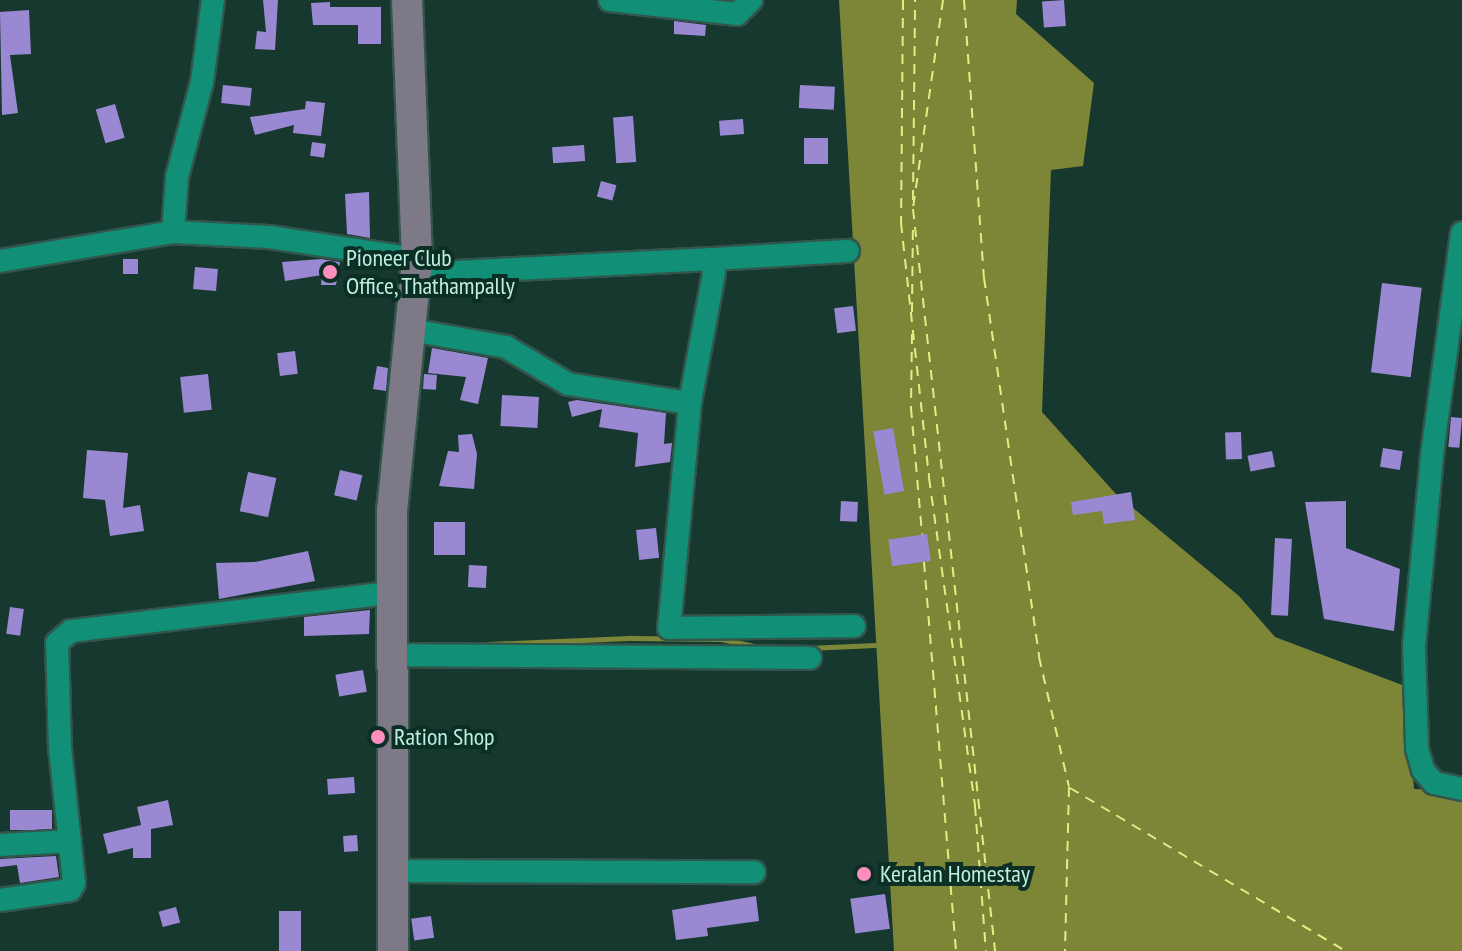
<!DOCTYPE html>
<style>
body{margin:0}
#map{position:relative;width:1462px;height:951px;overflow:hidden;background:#16382f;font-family:"PT Sans Narrow",sans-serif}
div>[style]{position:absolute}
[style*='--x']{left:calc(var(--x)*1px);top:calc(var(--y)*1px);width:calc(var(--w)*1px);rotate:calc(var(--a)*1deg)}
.water>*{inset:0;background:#7d8537}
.stream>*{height:5px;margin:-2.5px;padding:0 2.5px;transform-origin:2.5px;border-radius:2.5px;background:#7d8537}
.ferry>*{height:2px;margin-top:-1px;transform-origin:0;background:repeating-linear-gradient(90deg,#e2ee83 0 10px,transparent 0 18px)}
.building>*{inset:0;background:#9a89d2;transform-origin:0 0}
.roads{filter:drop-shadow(2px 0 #32554c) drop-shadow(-2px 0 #32554c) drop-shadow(0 2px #32554c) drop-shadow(0 -2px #32554c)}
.minor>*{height:22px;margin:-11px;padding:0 11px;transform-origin:11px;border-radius:11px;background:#128f77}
.major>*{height:30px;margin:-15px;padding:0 15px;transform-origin:15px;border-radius:15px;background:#7e7987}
.dots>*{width:22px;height:22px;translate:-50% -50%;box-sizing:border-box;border:4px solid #0b2e25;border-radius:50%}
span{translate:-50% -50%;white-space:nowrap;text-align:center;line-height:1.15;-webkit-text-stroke:8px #0b2e25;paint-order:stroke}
.poi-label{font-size:24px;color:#bfefe1}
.left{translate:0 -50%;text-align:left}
</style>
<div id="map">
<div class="water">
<div style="clip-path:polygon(839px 0,1017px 0,1016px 14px,1094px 83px,1083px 166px,1051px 170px,1042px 412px,1115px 493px,1239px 596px,1275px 637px,1405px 686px,1414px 789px,1462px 791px,1462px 951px,894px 951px)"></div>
</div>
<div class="stream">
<div style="--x:487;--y:644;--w:142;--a:-2.4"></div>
<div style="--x:629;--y:638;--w:92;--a:0.6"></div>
<div style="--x:721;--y:639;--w:43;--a:12.1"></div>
<div style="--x:808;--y:648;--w:67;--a:-2.6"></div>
</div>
<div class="ferry">
<div style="--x:903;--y:0;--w:223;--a:90.5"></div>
<div style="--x:901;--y:223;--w:257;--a:83.7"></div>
<div style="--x:929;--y:478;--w:331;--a:82"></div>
<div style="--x:975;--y:806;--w:145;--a:85.7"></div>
<div style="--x:943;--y:0;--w:211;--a:98.2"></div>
<div style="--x:913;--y:209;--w:747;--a:83.69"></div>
<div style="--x:964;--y:0;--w:279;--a:85.9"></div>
<div style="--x:984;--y:278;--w:383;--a:81.7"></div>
<div style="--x:1039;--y:657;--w:133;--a:77"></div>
<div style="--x:1069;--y:787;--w:164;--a:91.4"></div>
<div style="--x:913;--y:200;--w:200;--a:-89.4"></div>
<div style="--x:912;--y:312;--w:90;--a:-89.4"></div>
<div style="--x:912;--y:334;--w:74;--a:90.8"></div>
<div style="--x:911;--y:408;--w:127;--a:85"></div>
<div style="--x:924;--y:562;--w:390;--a:85.3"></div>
<div style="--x:1070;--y:788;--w:321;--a:30.6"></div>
</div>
<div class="building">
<div style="clip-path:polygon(263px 0,278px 0,275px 50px,255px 49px,257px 31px,266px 32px)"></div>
<div style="left:1064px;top:0;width:26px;height:22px;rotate:86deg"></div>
<div style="clip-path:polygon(330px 2px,330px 7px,381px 7px,381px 44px,358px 44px,358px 25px,313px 25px,311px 3px)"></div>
<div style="clip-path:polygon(29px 10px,31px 54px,10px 55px,18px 113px,2px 115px,0 12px)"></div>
<div style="clip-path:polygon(674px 21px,706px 25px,705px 36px,674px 34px)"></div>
<div style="left:223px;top:85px;width:29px;height:18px;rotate:6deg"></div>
<div style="left:800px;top:85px;width:35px;height:23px;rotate:3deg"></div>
<div style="clip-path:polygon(306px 101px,325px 103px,321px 136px,293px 133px,294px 125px,255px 135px,250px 117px,305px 109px)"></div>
<div style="left:115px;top:104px;width:35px;height:20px;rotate:74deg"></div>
<div style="left:633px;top:116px;width:46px;height:20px;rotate:86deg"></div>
<div style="left:743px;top:119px;width:15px;height:24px;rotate:86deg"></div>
<div style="left:804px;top:138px;width:24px;height:26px"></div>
<div style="left:312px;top:142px;width:14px;height:14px;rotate:8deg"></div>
<div style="left:584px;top:145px;width:16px;height:32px;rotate:86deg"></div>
<div style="left:601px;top:181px;width:16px;height:16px;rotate:15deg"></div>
<div style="clip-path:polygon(369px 192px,370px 238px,347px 234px,345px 194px)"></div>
<div style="left:123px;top:259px;width:15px;height:15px"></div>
<div style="clip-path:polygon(321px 259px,340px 262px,336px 285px,321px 285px,322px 275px,285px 281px,282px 262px)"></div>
<div style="left:195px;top:267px;width:23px;height:22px;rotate:5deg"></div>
<div style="left:1382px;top:283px;width:40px;height:90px;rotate:7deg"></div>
<div style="left:853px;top:306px;width:25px;height:19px;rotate:83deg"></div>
<div style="clip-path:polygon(432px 348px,488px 358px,478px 404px,460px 400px,466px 377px,428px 373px)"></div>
<div style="left:295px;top:351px;width:23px;height:18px;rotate:83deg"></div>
<div style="clip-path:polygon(377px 366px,388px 368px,386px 391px,373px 389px)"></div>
<div style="left:208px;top:374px;width:36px;height:28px;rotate:84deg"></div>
<div style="left:424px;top:374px;width:13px;height:15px;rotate:4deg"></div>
<div style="left:502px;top:395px;width:37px;height:31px;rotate:3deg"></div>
<div style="clip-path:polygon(577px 400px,666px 413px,664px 444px,672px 443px,670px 462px,635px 467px,638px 433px,599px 427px,602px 409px,572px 417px,568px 402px)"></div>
<div style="left:1451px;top:417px;width:11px;height:30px;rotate:5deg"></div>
<div style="left:893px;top:428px;width:64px;height:20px;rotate:80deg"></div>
<div style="left:1241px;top:432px;width:27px;height:16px;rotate:88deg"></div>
<div style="clip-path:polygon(472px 434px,477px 454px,474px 489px,439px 486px,448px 451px,459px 452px,458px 435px)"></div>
<div style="left:1383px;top:448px;width:20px;height:19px;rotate:9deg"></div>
<div style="clip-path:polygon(87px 450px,128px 453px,123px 508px,140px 505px,144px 531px,110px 536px,105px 500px,83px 498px)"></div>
<div style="left:1272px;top:451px;width:16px;height:25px;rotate:79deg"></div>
<div style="left:340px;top:470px;width:23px;height:26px;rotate:13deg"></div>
<div style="left:248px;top:472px;width:29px;height:40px;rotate:12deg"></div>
<div style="clip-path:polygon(1131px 492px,1135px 520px,1104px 524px,1102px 511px,1073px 515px,1071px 502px)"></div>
<div style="left:841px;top:501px;width:17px;height:20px;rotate:3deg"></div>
<div style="clip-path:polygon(1346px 501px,1346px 548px,1400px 569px,1394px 631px,1324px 619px,1305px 502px)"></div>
<div style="left:434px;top:522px;width:31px;height:33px"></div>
<div style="left:656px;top:528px;width:30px;height:20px;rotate:84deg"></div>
<div style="left:927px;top:534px;width:27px;height:39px;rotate:82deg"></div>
<div style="left:1275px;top:538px;width:17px;height:77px;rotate:3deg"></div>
<div style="clip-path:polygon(308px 551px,315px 581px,219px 599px,216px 563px,255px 562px)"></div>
<div style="left:469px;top:565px;width:18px;height:22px;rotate:3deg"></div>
<div style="left:10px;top:607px;width:14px;height:27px;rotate:8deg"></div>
<div style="clip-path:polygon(370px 610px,369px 634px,304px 636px,304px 617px)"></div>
<div style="left:363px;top:670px;width:22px;height:28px;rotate:80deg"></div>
<div style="left:354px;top:777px;width:16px;height:27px;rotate:86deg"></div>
<div style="clip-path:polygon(168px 800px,173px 825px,151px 829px,151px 858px,133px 858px,133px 848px,108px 854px,103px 834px,141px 825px,137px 807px)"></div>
<div style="left:10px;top:810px;width:42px;height:20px"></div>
<div style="left:357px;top:835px;width:16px;height:14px;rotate:86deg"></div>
<div style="clip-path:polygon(56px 856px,59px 877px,20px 883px,17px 865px,0 867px,0 859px)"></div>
<div style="left:885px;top:894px;width:35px;height:35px;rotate:82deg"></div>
<div style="clip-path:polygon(756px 896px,759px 921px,707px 928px,708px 936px,676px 940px,672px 910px)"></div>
<div style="left:176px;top:907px;width:16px;height:18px;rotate:75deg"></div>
<div style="left:279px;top:911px;width:22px;height:40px"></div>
<div style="left:431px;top:916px;width:22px;height:20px;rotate:82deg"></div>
</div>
<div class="roads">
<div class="minor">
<div style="--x:610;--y:0;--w:128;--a:6.3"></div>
<div style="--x:737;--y:14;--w:20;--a:-45"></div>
<div style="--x:173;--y:232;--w:55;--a:-85.8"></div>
<div style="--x:177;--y:177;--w:98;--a:-75.3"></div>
<div style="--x:202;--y:82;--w:83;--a:-82.4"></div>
<div style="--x:1462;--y:233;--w:225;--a:97.7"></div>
<div style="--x:1432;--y:456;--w:190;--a:95.4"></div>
<div style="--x:1414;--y:645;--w:104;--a:88.3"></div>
<div style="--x:1417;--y:749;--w:22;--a:74"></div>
<div style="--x:1423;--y:770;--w:17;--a:50"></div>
<div style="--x:1434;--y:783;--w:29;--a:12"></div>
<div style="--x:712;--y:259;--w:136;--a:-3.4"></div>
<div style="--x:0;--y:261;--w:175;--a:-9.5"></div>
<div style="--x:173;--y:232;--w:96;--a:3"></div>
<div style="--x:269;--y:237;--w:150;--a:8.5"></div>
<div style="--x:417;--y:274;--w:295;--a:-2.9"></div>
<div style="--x:712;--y:259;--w:14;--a:82"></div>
<div style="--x:714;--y:273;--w:132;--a:100.5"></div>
<div style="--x:690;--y:403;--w:226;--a:95.3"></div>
<div style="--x:669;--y:628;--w:185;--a:-0.6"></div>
<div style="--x:411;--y:330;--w:97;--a:10.1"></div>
<div style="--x:506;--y:347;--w:72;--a:30.8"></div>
<div style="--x:568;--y:384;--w:123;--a:8.9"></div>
<div style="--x:391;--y:655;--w:419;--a:0.4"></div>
<div style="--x:0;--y:845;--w:70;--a:-3.3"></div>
<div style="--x:394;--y:871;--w:360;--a:0.2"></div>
<div style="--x:0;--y:900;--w:71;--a:-8.1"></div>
<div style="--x:70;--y:890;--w:8;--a:-60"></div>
<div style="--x:74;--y:883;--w:136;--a:-95.9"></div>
<div style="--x:60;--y:748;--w:105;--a:-91.6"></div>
<div style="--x:57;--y:643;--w:18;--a:-41"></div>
<div style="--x:71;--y:631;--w:321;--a:-6.8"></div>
</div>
<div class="major">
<div style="--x:393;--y:951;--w:440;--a:-90.1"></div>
<div style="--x:392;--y:511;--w:253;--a:-84.3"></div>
<div style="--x:417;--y:259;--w:259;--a:-92.2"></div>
</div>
</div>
<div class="dots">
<div style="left:330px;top:272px;background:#fe8ebd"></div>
<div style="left:378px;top:737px;background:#fe8ebd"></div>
<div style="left:864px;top:874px;background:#fe8ebd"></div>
</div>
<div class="poi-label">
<span class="left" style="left:346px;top:272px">Pioneer Club<br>Office, Thathampally</span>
<span class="left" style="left:394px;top:737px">Ration Shop</span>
<span class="left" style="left:880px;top:874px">Keralan Homestay</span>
</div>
</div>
